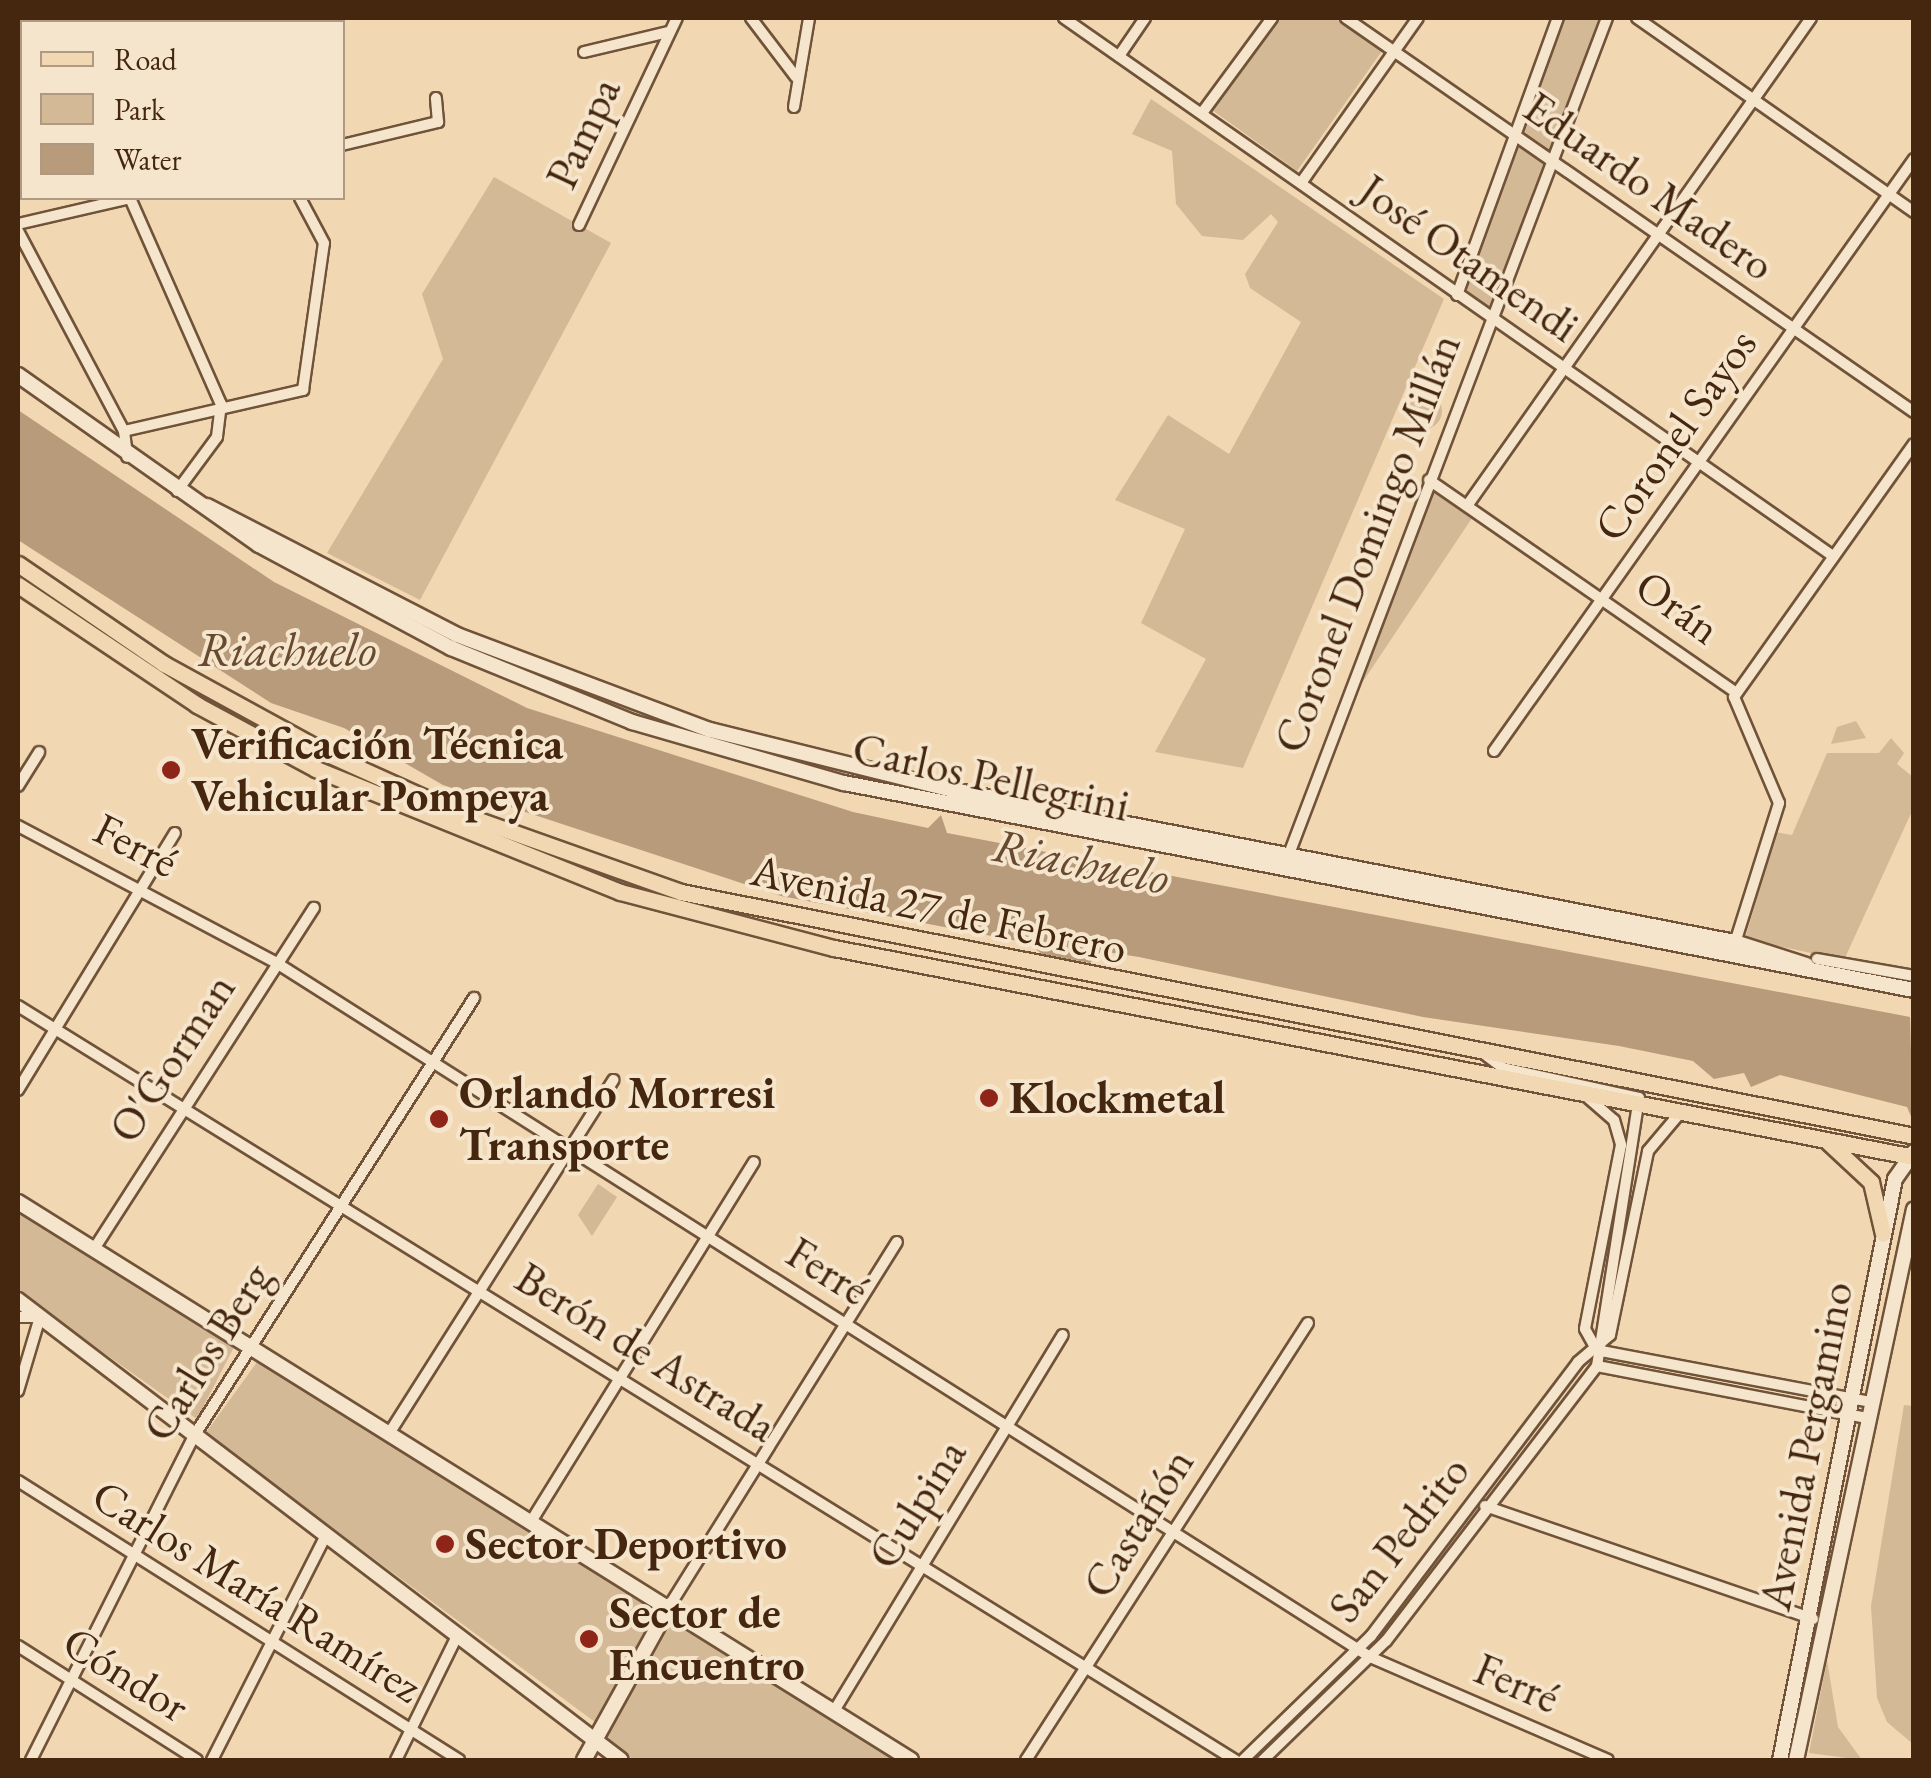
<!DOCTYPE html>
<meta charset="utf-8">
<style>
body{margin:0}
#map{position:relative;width:1931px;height:1778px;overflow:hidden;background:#f1d7b2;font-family:"EB Garamond",serif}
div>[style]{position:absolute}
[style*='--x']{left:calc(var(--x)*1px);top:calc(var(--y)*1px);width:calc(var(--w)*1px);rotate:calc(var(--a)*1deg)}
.green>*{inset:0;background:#d4b996}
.round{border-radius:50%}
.water>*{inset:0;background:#b79b7b}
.roads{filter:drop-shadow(2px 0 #705338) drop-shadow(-2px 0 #705338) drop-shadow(0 2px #705338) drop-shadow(0 -2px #705338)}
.street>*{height:10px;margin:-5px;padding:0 5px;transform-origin:5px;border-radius:5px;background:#f6e5cd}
.secondary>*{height:14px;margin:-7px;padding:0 7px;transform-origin:7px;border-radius:7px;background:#f6e5cd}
.primary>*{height:15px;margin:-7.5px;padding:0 7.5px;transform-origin:7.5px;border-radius:7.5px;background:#f1d7b2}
.dots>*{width:28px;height:28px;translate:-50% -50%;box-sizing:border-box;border:5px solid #f6e5cd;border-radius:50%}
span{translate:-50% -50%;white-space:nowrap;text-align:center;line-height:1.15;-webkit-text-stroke:8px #f6e5cd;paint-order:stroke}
.street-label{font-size:45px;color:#45270f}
.poi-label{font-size:45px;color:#45270f;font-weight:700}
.left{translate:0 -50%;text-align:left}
.water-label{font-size:48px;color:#674a2f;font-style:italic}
.frame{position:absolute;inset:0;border:20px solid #45270f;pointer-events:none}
.legend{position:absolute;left:20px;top:20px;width:325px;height:180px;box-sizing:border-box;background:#f6e5cd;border:2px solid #af9981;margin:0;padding:12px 18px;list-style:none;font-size:30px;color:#45270f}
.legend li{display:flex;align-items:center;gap:20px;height:50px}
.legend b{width:50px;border:2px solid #af9981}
</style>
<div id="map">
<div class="green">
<div style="clip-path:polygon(1277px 18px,1335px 18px,1382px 51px,1297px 171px,1212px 110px)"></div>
<div style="clip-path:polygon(1558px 18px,1607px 18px,1492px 318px,1457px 295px)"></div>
<div style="clip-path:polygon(1151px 99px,1444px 299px,1243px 768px,1155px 752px,1206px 659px,1141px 623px,1185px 529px,1115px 500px,1168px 415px,1229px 454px,1301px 322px,1250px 288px,1245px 274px,1278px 222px,1271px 214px,1243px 240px,1202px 236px,1176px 204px,1172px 151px,1132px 134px)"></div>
<div style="clip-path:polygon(494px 177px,611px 243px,420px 600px,327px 553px,443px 359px,422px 294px)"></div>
<div class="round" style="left:1406px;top:393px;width:36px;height:36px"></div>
<div style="clip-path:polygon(1434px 492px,1472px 518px,1362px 683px)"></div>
<div style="clip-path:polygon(1856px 721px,1866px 738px,1831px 744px,1837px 727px)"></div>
<div style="clip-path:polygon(1891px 738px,1904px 753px,1897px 764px,1913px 777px,1913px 809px,1844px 960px,1745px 939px,1776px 832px,1792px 835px,1827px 753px,1879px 753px)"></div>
<div style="clip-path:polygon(598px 1184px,617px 1197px,592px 1236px,578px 1215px)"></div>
<div style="clip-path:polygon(18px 1207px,236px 1343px,197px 1419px,18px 1292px)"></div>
<div style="clip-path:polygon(260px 1358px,657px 1608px,595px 1722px,205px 1434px)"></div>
<div style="clip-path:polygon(1904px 1405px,1914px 1406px,1913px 1744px,1887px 1722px,1877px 1698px,1871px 1606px)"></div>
<div style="clip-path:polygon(675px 1618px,679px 1620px,896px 1760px,634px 1760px,608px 1741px,607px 1729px)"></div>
<div style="clip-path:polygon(1827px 1660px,1838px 1727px,1862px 1760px,1809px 1753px)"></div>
</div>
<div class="water">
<div style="clip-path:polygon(18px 410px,274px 582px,527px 708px,853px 812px,928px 828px,941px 815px,947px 833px,1910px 1017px,1913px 1121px,1907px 1107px,1780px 1075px,1751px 1087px,1744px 1073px,1714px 1079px,1693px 1061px,1619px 1046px,1423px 1017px,1139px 957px,1101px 951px,1090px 963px,1042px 954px,1028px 943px,781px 896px,443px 785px,344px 728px,271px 703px,18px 540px)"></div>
</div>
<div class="roads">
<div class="street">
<div style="--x:50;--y:18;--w:4;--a:63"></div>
<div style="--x:209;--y:18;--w:5;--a:53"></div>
<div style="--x:751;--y:18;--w:74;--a:52.7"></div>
<div style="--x:1064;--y:18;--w:939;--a:34.98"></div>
<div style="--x:1346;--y:18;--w:691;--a:34.75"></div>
<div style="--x:1637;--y:18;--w:338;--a:35"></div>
<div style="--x:134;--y:22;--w:23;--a:-10"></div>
<div style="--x:18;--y:50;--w:4;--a:-27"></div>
<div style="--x:584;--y:52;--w:86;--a:-13.4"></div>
<div style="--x:1119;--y:56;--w:46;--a:-55.6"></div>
<div style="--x:794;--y:107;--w:90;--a:-80.4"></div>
<div style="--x:1202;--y:113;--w:118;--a:-53.6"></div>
<div style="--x:342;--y:145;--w:99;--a:-13.5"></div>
<div style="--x:438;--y:122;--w:24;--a:-95"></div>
<div style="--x:1301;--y:183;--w:202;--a:-54.7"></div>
<div style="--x:130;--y:198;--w:225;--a:66.2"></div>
<div style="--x:221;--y:404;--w:33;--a:97"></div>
<div style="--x:217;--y:437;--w:67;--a:126.5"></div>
<div style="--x:18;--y:224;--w:116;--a:-13"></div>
<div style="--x:579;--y:225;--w:229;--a:-64.7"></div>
<div style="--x:18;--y:231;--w:226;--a:62.1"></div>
<div style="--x:124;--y:431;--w:26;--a:83"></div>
<div style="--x:1457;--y:295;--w:295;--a:-70"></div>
<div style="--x:124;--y:431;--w:184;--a:-12.9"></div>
<div style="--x:303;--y:390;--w:148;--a:-81.9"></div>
<div style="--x:324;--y:243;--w:51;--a:-118.1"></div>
<div style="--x:1429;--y:480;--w:374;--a:34.7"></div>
<div style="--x:1469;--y:503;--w:593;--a:-54.81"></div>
<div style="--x:1494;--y:751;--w:726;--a:-54.65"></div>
<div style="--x:18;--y:786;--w:40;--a:-58"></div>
<div style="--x:18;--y:826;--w:291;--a:27.9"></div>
<div style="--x:275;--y:962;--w:1297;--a:32.4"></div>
<div style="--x:1370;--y:1657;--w:259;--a:23.4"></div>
<div style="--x:1286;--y:862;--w:903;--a:-69.18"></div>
<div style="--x:1734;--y:946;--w:150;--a:-72.5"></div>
<div style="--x:1779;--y:803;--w:115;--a:-113"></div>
<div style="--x:1734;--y:697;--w:310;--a:-54.6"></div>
<div style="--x:1817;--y:959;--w:98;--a:9.9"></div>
<div style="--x:18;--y:1006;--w:1432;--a:31.78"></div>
<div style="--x:18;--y:1090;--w:301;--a:-58.6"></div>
<div style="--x:1586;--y:1096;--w:37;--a:41"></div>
<div style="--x:1614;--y:1120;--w:26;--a:74"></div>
<div style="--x:1621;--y:1145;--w:187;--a:101.1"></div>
<div style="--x:1585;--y:1329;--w:23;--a:61"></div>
<div style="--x:94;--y:1249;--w:406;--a:-57.2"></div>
<div style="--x:18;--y:1317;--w:22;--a:0"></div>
<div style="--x:40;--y:1317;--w:77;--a:106.6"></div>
<div style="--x:1596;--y:1350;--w:279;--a:10.7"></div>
<div style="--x:1597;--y:1366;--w:275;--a:10.9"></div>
<div style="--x:390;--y:1432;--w:417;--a:-57.6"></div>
<div style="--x:18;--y:1481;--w:522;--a:32.32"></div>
<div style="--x:1485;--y:1506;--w:347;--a:19"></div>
<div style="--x:532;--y:1520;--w:421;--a:-58.2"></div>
<div style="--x:670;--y:1605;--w:428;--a:-58"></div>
<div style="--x:18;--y:1646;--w:212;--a:32.5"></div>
<div style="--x:834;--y:1711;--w:440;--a:-58.7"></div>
<div style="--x:31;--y:1760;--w:363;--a:-63.3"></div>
<div style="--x:194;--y:1436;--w:520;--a:-57.41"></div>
<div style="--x:212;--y:1760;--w:250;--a:-63.1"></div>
<div style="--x:396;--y:1760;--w:138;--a:-63.8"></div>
<div style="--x:1026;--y:1760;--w:520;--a:-57.17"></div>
<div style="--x:1243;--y:1760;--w:178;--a:-44.1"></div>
<div style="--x:1371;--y:1636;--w:343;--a:-52.9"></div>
<div style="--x:1578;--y:1362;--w:42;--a:-40.2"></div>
<div style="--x:1610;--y:1335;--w:188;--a:-78.3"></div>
<div style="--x:1648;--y:1151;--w:50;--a:-49.9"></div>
<div style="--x:1263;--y:1760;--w:171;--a:-44.1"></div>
<div style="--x:1386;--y:1641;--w:347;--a:-52.5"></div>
<div style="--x:1597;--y:1366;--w:271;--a:-81.1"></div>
<div style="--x:1639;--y:1098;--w:139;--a:-167.6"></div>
<div style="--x:1503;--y:1068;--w:20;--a:-143"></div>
</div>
<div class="secondary">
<div style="--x:18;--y:375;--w:295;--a:35.2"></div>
<div style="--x:259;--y:545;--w:218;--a:28.2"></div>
<div style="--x:451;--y:648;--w:196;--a:22.2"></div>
<div style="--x:632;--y:722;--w:221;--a:16.1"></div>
<div style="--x:844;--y:783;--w:1090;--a:10.95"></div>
<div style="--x:207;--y:506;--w:281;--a:27.3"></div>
<div style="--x:457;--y:635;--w:270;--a:20.6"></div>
<div style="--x:710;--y:730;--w:249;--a:13.9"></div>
<div style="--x:952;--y:790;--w:798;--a:10.99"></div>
<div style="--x:1735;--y:942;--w:75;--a:17.9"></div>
<div style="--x:18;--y:1202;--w:1053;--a:32"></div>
<div style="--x:18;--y:1300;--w:758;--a:37.34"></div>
<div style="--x:584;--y:1760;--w:177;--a:-61"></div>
<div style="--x:1780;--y:1760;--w:592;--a:-78.8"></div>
<div style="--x:1895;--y:1179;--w:33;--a:-55"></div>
<div style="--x:1796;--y:1760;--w:563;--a:-77.91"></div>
</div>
<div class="primary">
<div style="--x:18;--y:564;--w:177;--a:34.4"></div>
<div style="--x:164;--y:664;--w:189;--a:28.7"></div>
<div style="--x:330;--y:755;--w:138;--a:24.3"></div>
<div style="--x:456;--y:812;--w:239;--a:19.6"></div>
<div style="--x:681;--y:892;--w:1257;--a:11.19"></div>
<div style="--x:18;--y:585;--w:216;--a:33.8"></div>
<div style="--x:197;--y:705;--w:135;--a:28.3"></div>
<div style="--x:316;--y:769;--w:328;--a:22"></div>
<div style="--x:620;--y:892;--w:221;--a:14.7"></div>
<div style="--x:834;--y:948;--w:1100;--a:10.95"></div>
<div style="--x:1828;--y:1142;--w:59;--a:42.9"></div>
<div style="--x:1871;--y:1182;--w:53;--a:77"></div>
</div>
</div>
<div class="dots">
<div style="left:171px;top:770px;background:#8f2418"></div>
<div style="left:989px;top:1098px;background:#8f2418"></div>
<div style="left:439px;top:1119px;background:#8f2418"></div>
<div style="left:445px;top:1544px;background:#8f2418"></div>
<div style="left:589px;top:1639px;background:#8f2418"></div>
</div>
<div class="street-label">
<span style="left:583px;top:133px;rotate:-65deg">Pampa</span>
<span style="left:1649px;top:186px;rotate:35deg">Eduardo Madero</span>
<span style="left:1469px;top:258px;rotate:35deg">José Otamendi</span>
<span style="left:1675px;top:435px;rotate:-55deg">Coronel Sayos</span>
<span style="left:1367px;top:543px;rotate:-69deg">Coronel Domingo Millán</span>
<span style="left:1678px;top:607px;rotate:36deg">Orán</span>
<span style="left:991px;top:777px;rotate:12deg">Carlos Pellegrini</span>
<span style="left:136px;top:845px;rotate:27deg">Ferré</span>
<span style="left:939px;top:909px;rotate:12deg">Avenida 27 de Febrero</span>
<span style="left:172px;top:1058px;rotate:-57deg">O'Gorman</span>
<span style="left:828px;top:1271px;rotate:32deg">Ferré</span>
<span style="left:207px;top:1352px;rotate:-58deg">Carlos Berg</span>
<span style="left:646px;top:1352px;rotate:32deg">Berón de Astrada</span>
<span style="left:1806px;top:1446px;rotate:-79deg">Avenida Pergamino</span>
<span style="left:917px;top:1504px;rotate:-58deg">Culpina</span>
<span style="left:1138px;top:1523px;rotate:-58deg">Castañón</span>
<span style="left:1399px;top:1539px;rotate:-52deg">San Pedrito</span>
<span style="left:257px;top:1591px;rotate:32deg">Carlos María Ramírez</span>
<span style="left:126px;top:1674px;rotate:32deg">Cóndor</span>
<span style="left:1517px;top:1683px;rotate:23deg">Ferré</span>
</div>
<div class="poi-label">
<span class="left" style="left:191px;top:770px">Verificación Técnica<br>Vehicular Pompeya</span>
<span class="left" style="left:459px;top:1119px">Orlando Morresi<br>Transporte</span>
<span class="left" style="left:1009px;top:1098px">Klockmetal</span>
<span class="left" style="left:465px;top:1544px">Sector Deportivo</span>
<span class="left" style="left:609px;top:1639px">Sector de<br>Encuentro</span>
</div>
<div class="water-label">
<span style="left:287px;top:650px">Riachuelo</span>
<span style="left:1081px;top:861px;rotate:11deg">Riachuelo</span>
</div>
<div class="frame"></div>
<ul class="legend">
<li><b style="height:12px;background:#f1d7b2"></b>Road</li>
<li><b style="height:28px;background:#d4b996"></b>Park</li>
<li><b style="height:28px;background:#b79b7b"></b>Water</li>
</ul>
</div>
